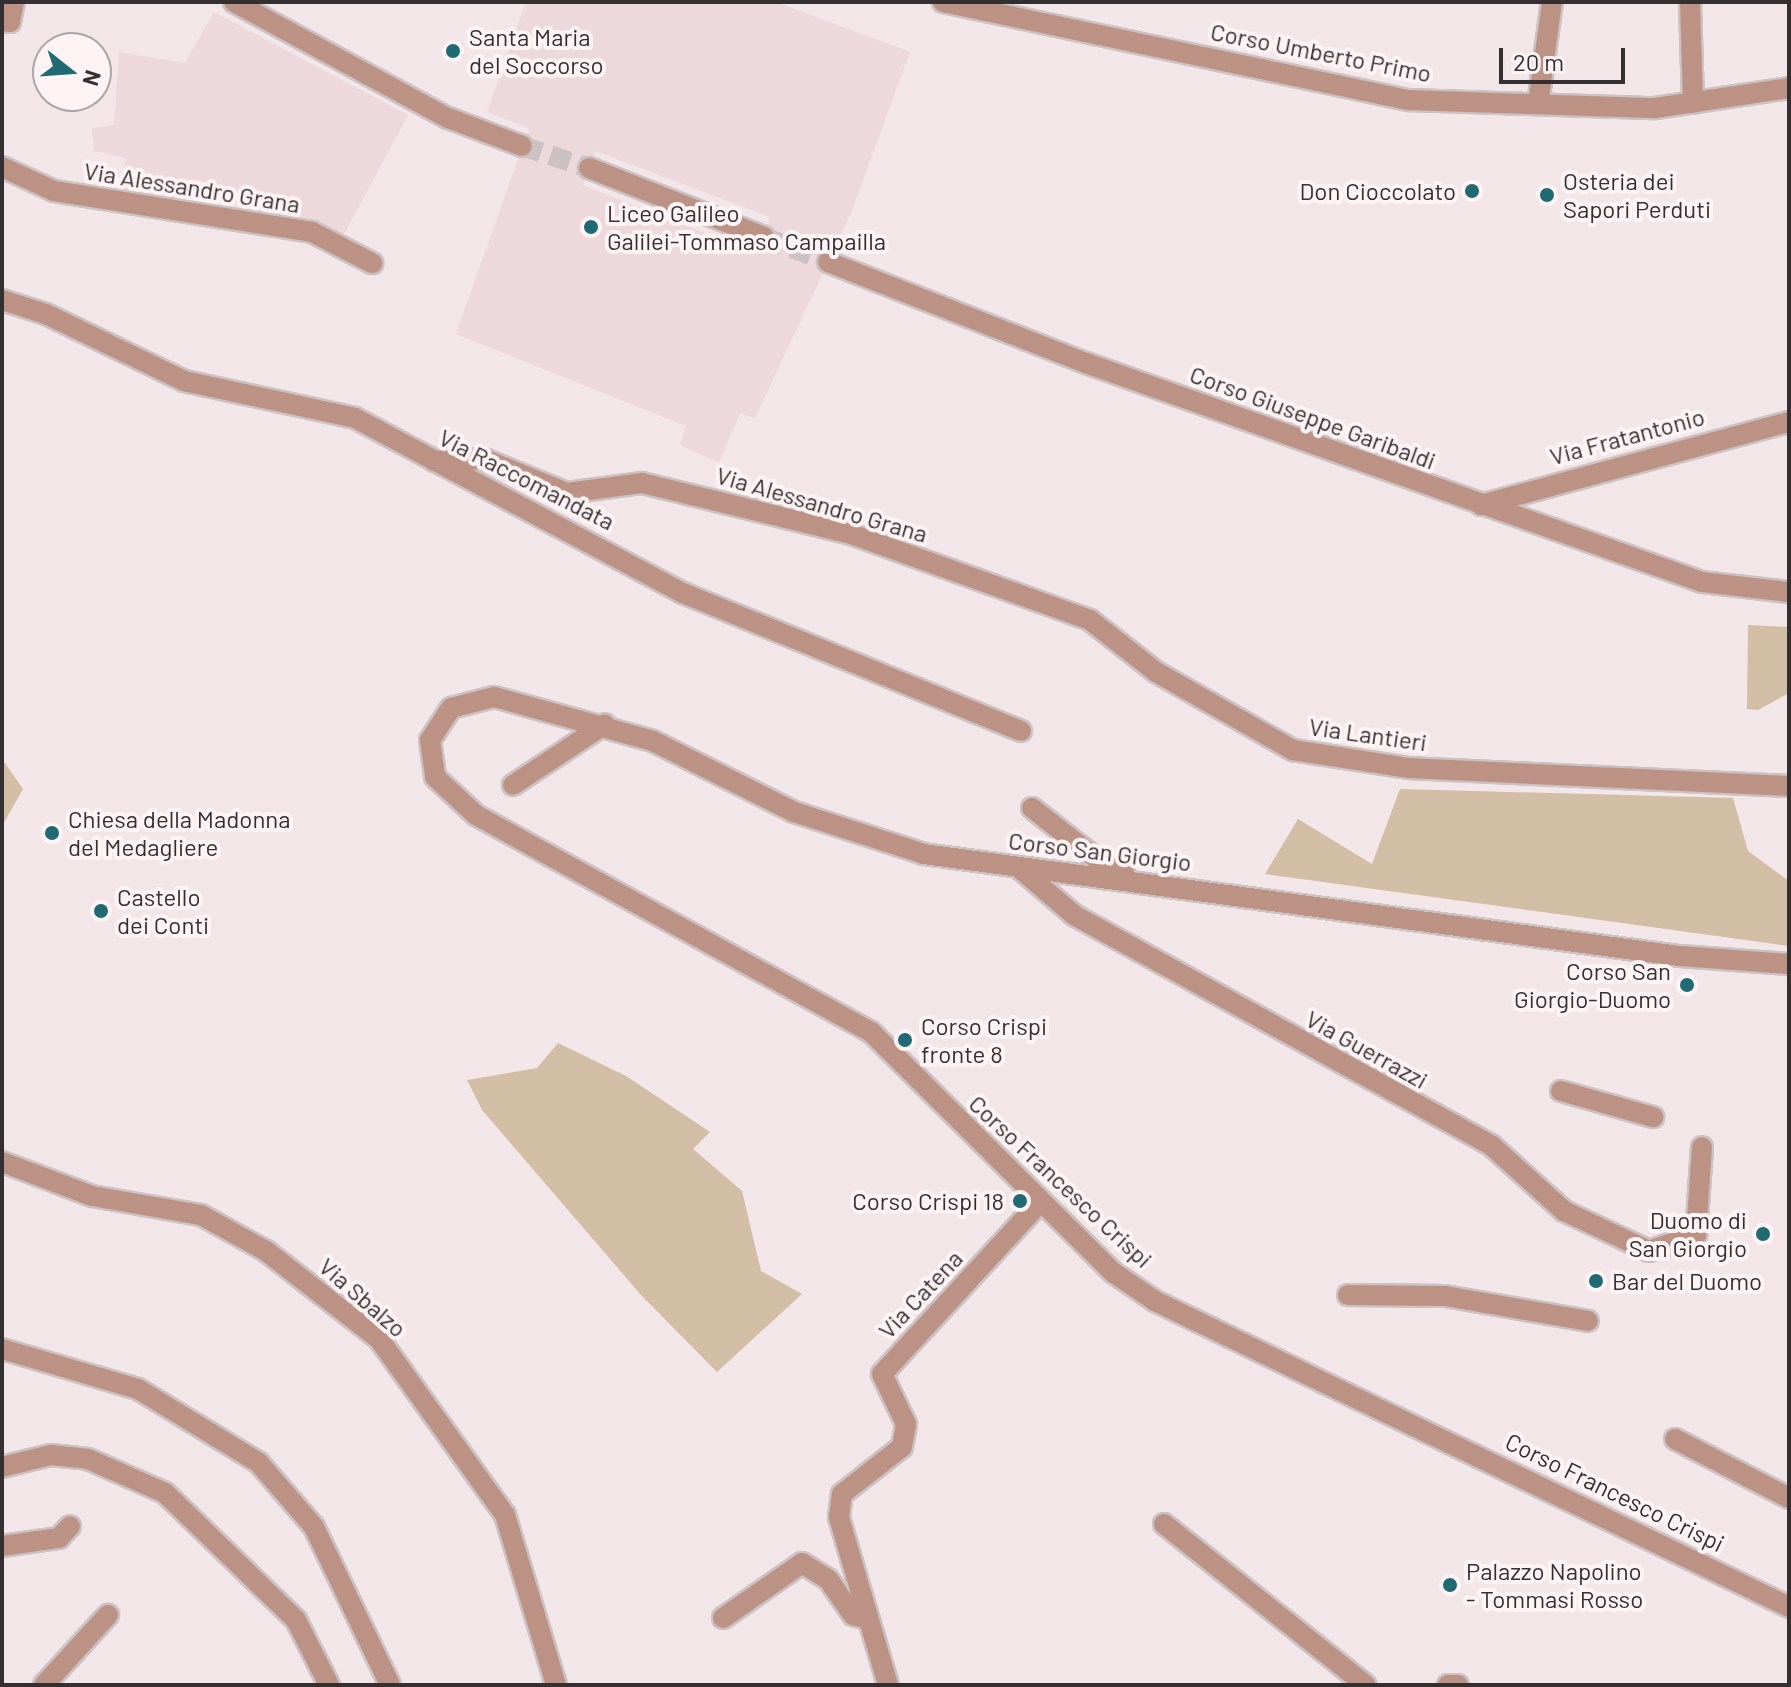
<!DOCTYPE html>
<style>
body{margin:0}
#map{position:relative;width:1791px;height:1687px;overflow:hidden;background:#f2e6e8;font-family:Barlow,sans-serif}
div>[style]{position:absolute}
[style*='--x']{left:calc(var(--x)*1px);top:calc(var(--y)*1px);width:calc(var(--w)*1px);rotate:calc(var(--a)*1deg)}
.built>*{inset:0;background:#edd8db}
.green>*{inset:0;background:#d2bda5}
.minor-tunnel>*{height:20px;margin-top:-10px;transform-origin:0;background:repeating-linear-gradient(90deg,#ccc1c3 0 20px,transparent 0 30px)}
.roads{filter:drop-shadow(2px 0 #ccc1c3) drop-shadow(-2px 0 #ccc1c3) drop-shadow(0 2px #ccc1c3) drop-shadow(0 -2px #ccc1c3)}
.minor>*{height:20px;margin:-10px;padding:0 10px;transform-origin:10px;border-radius:10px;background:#bc9285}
.dots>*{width:22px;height:22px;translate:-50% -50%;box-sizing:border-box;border:4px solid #fef4f6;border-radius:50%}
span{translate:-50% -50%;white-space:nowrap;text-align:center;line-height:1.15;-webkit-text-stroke:8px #fef4f6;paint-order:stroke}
.poi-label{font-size:24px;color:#342f30}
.left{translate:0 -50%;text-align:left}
.right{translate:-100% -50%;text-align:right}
.street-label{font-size:24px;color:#342f30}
.frame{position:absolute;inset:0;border:4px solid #342f30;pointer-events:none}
.north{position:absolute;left:32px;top:32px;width:80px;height:80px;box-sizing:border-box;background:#fef4f6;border:2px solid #ada5a7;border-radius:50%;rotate:107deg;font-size:22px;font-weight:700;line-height:32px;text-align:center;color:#342f30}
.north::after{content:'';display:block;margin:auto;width:28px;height:36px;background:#206a74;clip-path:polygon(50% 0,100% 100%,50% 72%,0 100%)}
.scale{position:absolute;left:1499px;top:48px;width:126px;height:36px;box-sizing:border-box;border:4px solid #342f30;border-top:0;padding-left:10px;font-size:24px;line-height:28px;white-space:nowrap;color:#342f30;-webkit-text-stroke:6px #fef4f6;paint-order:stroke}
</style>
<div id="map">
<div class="built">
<div style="clip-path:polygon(evenodd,526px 2px,776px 2px,910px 52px,851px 213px,755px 418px,740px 413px,719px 463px,680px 445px,686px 426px,456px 334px,529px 128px,487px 112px,526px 2px,595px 151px,770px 217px,758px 254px,583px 185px,595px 151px)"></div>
<div style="clip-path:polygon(214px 12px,408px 115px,342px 238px,249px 210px,198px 179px,183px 209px,118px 197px,126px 158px,94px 151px,92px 128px,114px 125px,119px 52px,185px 63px)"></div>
</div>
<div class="green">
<div style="clip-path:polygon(1748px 625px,1789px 627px,1789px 693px,1758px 710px,1747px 709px)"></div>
<div style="clip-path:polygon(2px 759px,23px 789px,2px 826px)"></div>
<div style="clip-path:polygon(1400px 789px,1733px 798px,1748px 851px,1789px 881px,1789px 946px,1265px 874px,1298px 819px,1372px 864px)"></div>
<div style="clip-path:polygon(558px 1043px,626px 1076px,710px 1132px,693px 1149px,742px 1191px,761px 1271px,802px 1294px,717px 1372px,641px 1295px,482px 1110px,467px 1080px,537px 1068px)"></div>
</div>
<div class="minor-tunnel">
<div style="--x:522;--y:146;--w:71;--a:18.2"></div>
<div style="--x:764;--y:237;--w:69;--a:21.3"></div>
</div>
<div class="roads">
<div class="minor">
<div style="--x:234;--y:2;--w:243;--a:28.5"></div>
<div style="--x:448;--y:118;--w:79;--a:20.7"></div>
<div style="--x:943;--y:2;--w:476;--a:11.9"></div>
<div style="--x:1409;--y:100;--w:246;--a:1.9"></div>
<div style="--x:1655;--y:108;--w:135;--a:-8.5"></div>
<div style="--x:1690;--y:2;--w:101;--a:88.3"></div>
<div style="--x:2;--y:21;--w:8;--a:7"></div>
<div style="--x:10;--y:22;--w:20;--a:-79"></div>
<div style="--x:1538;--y:104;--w:103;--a:-82.2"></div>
<div style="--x:2;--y:167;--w:57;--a:24.8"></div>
<div style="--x:54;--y:191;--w:261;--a:9"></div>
<div style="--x:312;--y:232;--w:68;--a:27.3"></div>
<div style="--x:589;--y:168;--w:188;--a:21.5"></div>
<div style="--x:828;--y:262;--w:277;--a:21.4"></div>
<div style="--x:1086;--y:363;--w:654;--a:19.57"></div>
<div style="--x:1702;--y:582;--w:88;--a:6.6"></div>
<div style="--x:2;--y:300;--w:46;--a:17.7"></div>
<div style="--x:46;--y:314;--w:153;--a:25.9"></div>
<div style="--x:184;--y:381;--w:175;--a:12.2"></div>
<div style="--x:355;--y:418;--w:372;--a:28.1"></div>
<div style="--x:683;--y:593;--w:365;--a:22.2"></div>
<div style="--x:434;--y:461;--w:50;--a:-2.3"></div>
<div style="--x:484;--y:459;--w:90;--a:22.3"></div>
<div style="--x:567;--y:493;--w:76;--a:-7.6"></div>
<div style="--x:642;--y:483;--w:215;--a:13.7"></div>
<div style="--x:851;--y:534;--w:254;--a:19.8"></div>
<div style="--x:1090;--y:620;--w:84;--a:38.2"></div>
<div style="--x:1156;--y:672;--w:158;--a:29.7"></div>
<div style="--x:1293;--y:750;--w:116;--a:8.9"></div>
<div style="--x:1408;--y:768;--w:381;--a:2.7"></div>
<div style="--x:1481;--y:505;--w:319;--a:-15.1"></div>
<div style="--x:513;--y:785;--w:110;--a:-33.5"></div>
<div style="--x:1032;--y:808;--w:95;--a:38.2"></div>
<div style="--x:1107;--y:867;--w:17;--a:7"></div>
<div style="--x:1018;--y:867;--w:74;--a:40.6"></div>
<div style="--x:1074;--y:915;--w:478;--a:28.9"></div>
<div style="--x:1492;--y:1146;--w:97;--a:42.1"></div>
<div style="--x:1564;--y:1211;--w:94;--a:25.2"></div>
<div style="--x:1649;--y:1251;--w:50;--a:-18.8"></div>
<div style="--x:1696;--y:1235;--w:88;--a:-86.1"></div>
<div style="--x:1789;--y:964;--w:110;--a:-175.8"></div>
<div style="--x:1679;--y:956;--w:762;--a:-172.31"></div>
<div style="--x:924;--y:854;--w:137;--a:-162.1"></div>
<div style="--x:794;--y:812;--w:158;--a:-153.3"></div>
<div style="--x:653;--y:741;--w:165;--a:-164.5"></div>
<div style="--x:494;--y:697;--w:44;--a:165.7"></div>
<div style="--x:451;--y:708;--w:38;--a:123"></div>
<div style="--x:430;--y:740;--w:37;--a:82"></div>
<div style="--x:435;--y:777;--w:56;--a:42.8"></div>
<div style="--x:476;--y:815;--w:451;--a:28.8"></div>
<div style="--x:871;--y:1032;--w:342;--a:44.8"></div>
<div style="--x:1114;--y:1273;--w:50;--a:34.3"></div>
<div style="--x:1155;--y:1301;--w:704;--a:25.76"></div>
<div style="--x:1561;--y:1091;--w:96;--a:15.8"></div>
<div style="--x:2;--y:1162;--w:96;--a:20.7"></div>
<div style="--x:92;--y:1196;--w:111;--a:9.9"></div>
<div style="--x:201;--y:1215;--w:74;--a:29"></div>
<div style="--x:266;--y:1251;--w:143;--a:37.9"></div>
<div style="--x:379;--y:1339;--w:216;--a:54.4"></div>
<div style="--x:505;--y:1515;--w:177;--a:73.3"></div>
<div style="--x:1348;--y:1295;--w:97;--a:0.6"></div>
<div style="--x:1445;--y:1296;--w:145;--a:9.9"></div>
<div style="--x:2;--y:1349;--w:142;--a:16.4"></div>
<div style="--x:138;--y:1389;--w:142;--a:31.4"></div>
<div style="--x:259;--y:1463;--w:84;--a:49.3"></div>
<div style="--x:314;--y:1527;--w:175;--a:64.3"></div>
<div style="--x:1675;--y:1439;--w:128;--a:27.4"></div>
<div style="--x:2;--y:1467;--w:50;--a:-13.8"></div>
<div style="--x:51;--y:1455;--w:37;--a:6"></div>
<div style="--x:88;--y:1459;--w:84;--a:23.8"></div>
<div style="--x:165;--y:1493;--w:182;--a:44.1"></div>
<div style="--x:296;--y:1620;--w:73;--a:63.1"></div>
<div style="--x:1164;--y:1524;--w:258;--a:38.6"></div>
<div style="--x:2;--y:1546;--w:58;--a:-8"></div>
<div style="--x:59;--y:1538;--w:16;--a:-47"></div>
<div style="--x:723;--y:1618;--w:96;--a:-34.8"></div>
<div style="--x:802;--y:1563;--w:31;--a:32"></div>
<div style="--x:828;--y:1579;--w:44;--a:55.2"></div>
<div style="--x:853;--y:1615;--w:16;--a:15"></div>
<div style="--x:44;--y:1685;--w:95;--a:-47.6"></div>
<div style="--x:888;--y:1685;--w:175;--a:-106.3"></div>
<div style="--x:839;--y:1517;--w:23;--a:-83"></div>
<div style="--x:842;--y:1494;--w:76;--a:-38.1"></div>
<div style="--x:902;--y:1447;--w:23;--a:-80"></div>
<div style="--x:906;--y:1424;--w:55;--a:-115.6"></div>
<div style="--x:882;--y:1374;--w:234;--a:-47.4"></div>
<div style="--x:1448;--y:1685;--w:10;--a:0"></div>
</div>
</div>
<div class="dots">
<div style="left:453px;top:51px;background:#206a74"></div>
<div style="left:1472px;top:191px;background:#206a74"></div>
<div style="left:1547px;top:195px;background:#206a74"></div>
<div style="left:591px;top:227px;background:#206a74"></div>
<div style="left:52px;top:833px;background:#206a74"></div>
<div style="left:101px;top:911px;background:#206a74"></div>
<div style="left:1687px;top:985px;background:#206a74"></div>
<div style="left:905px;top:1040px;background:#206a74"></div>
<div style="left:1020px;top:1201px;background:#206a74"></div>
<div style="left:1763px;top:1234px;background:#206a74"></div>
<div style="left:1596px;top:1281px;background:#206a74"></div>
<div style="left:1450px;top:1585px;background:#206a74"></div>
</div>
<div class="poi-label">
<span class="left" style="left:469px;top:51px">Santa Maria<br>del Soccorso</span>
<span class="left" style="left:1563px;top:195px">Osteria dei<br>Sapori Perduti</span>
<span class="right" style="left:1456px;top:191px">Don Cioccolato</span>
<span class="left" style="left:607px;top:227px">Liceo Galileo<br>Galilei-Tommaso Campailla</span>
<span class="left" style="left:68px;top:833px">Chiesa della Madonna<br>del Medagliere</span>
<span class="left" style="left:117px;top:911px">Castello<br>dei Conti</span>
<span class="right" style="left:1671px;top:985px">Corso San<br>Giorgio-Duomo</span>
<span class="left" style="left:921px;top:1040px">Corso Crispi<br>fronte 8</span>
<span class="right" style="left:1004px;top:1201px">Corso Crispi 18</span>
<span class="right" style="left:1747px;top:1234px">Duomo di<br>San Giorgio</span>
<span class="left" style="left:1612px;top:1281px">Bar del Duomo</span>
<span class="left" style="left:1466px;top:1585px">Palazzo Napolino<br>- Tommasi Rosso</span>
</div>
<div class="street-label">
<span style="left:1321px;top:52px;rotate:11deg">Corso Umberto Primo</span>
<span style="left:192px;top:187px;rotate:9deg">Via Alessandro Grana</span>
<span style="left:1313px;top:417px;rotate:20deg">Corso Giuseppe Garibaldi</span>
<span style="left:1627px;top:436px;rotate:-15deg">Via Fratantonio</span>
<span style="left:527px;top:479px;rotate:27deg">Via Raccomandata</span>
<span style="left:822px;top:504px;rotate:16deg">Via Alessandro Grana</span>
<span style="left:1368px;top:734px;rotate:8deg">Via Lantieri</span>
<span style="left:1100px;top:851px;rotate:7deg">Corso San Giorgio</span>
<span style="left:1367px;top:1049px;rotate:29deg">Via Guerrazzi</span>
<span style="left:1061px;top:1181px;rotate:43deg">Corso Francesco Crispi</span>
<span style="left:920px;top:1294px;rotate:-47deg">Via Catena</span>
<span style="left:363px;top:1297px;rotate:41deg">Via Sbalzo</span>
<span style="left:1615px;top:1492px;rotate:26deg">Corso Francesco Crispi</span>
</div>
<div class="frame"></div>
<div class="north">N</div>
<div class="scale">20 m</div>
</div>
